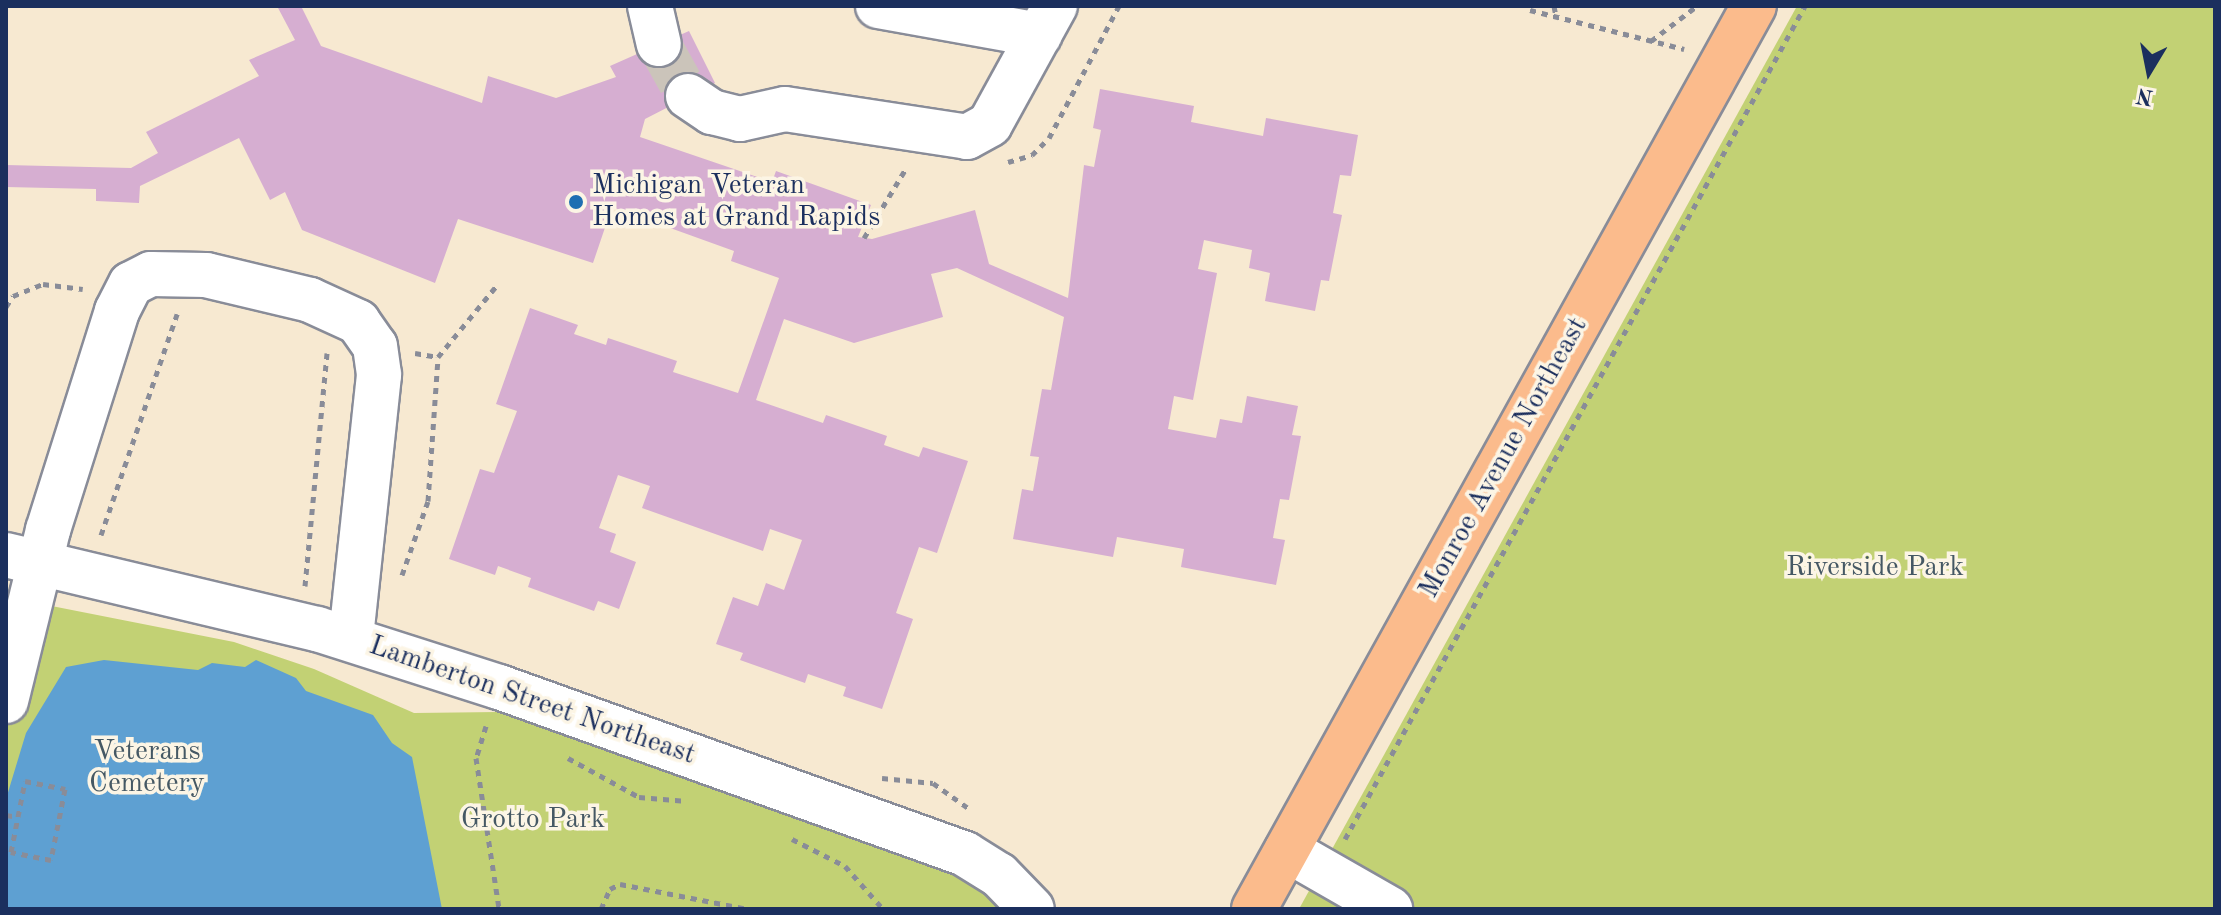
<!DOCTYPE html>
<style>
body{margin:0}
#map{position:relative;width:2221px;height:915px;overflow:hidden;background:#f7e9d1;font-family:"Old Standard TT",serif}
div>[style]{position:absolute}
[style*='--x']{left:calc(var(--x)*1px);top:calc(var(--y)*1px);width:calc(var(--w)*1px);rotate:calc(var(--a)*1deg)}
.green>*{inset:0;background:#c2d174}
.water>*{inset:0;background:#5ea0d2}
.building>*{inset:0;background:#d6aed1}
.minor-tunnel>*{height:44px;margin-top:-22px;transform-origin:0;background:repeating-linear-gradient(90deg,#cbc4ba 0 44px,transparent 0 66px)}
.path>*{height:5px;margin-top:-2.5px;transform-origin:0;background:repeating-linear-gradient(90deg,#898c98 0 6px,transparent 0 12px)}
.roads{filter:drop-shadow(2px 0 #898c98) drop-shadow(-2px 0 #898c98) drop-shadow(0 2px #898c98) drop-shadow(0 -2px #898c98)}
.minor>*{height:44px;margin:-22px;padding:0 22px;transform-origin:22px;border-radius:22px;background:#fff}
.major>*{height:44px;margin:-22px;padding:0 22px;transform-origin:22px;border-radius:22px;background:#fbbb8c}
.dots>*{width:22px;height:22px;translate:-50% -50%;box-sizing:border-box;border:4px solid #fcf5e5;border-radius:50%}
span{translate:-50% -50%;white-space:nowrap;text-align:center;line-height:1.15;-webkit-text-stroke:7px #fcf5e5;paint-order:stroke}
.poi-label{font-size:28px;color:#1b2f5e}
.left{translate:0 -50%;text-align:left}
.street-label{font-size:28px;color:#1b2f5e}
.park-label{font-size:28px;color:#455864}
.frame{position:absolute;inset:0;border:8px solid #1b2f5e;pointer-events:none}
.north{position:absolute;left:2109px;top:32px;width:80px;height:80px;-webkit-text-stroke:6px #fcf5e5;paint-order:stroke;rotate:190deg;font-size:22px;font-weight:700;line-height:32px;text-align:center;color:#1b2f5e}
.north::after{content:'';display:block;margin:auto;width:28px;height:36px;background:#1b2f5e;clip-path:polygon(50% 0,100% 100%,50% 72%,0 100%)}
</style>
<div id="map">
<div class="green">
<div style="clip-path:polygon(1797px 6px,2215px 6px,2215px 909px,1299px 909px)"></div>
<div style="clip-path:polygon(6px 597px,234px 642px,314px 669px,414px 713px,498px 712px,971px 880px,1002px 909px,6px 909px)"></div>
</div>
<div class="water">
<div style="clip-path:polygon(104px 660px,198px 670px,212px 663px,245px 667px,256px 660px,296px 678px,306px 691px,373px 715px,392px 743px,412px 757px,442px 909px,6px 909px,6px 799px,26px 733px,66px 667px)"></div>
</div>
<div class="building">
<div style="clip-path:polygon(277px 6px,301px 6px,321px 46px,482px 103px,488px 76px,556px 98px,616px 77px,610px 66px,689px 31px,715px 83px,645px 119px,640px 137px,772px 182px,776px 171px,871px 205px,858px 237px,872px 239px,975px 210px,989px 264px,1068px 298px,1084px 165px,1094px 167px,1101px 130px,1093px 128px,1100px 89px,1194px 106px,1191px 122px,1263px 136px,1266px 118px,1358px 135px,1351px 176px,1340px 175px,1333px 213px,1342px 215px,1329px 281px,1321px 280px,1315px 311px,1265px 301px,1270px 273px,1249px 268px,1252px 250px,1204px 240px,1198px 269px,1217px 273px,1193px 400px,1174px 396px,1168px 429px,1216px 438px,1220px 419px,1242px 423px,1247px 396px,1298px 406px,1292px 435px,1301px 436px,1289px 500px,1280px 499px,1273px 538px,1285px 540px,1276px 585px,1181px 567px,1184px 549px,1117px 537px,1113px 557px,1013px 539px,1022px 489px,1033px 491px,1039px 457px,1030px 456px,1042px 389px,1051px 390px,1064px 317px,957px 268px,931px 274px,943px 317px,854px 343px,784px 319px,756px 400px,823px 423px,826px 415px,887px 436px,884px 445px,919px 457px,923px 447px,968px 461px,937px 553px,919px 547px,896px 613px,913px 619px,882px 709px,843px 696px,846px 687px,808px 674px,805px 683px,740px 660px,743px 653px,716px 644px,733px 597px,758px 606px,766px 583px,784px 590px,802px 540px,770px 529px,763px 551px,642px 508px,650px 486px,618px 475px,599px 528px,616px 534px,610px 552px,636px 562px,619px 609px,598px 601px,594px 611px,528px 587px,531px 578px,498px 566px,495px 575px,449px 559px,480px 469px,494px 473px,517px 411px,496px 404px,530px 308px,578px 325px,574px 334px,606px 345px,608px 338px,677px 361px,673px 372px,738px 393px,779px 278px,731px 261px,734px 251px,612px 207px,593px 263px,458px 219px,435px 283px,302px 230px,285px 192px,270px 200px,239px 138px,140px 186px,139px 203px,96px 201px,96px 189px,6px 187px,6px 165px,131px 168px,158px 153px,146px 132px,259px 76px,249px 60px,295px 40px)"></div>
</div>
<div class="minor-tunnel">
<div style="--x:659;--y:44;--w:60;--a:60.9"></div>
</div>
<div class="path">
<div style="--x:1554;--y:6;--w:10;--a:79"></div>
<div style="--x:1530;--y:10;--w:159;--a:14.2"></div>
<div style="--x:1651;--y:41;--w:58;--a:-37.3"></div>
<div style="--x:1008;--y:162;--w:25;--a:-16"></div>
<div style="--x:1032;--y:155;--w:24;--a:-45"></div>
<div style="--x:1049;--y:138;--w:149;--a:-62.1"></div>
<div style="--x:864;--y:238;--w:79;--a:-58.9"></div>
<div style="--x:6;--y:307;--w:13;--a:-58"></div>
<div style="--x:13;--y:296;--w:32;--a:-22"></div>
<div style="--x:43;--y:284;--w:40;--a:7.1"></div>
<div style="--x:415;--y:353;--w:23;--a:10"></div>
<div style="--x:101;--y:535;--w:234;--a:-71"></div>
<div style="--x:402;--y:575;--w:78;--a:-70.6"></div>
<div style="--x:428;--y:501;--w:144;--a:-86"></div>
<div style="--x:438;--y:357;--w:94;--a:-50.6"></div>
<div style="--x:305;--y:586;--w:234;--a:-84.6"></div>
<div style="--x:486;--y:726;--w:34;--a:107"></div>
<div style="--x:476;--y:758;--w:153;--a:81.3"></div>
<div style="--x:568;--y:758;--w:81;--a:28.8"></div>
<div style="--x:639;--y:797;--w:48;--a:4.8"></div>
<div style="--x:882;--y:778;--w:51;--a:5.6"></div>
<div style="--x:933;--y:783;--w:47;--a:35.4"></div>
<div style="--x:25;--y:781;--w:41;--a:11.3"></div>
<div style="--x:65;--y:789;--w:72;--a:101.2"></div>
<div style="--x:51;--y:860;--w:41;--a:-168.7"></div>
<div style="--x:11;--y:852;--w:72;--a:-78.8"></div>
<div style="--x:6;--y:815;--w:12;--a:9"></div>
<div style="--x:792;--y:839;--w:59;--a:27"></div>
<div style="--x:845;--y:866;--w:57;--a:48.5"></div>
<div style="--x:1345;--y:839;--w:952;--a:-61.09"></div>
<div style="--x:601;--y:909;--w:22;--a:-66"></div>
<div style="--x:610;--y:889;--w:11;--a:-27"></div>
<div style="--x:620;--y:884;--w:130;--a:11.1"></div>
</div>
<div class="roads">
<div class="minor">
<div style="--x:650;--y:6;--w:39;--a:77"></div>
<div style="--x:878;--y:6;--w:164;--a:10.2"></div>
<div style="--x:688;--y:96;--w:29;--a:34"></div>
<div style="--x:712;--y:112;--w:29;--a:14"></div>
<div style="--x:740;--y:119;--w:46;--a:-12.5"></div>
<div style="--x:785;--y:109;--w:184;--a:8.7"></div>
<div style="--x:967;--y:137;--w:26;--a:-29"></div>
<div style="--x:990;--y:124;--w:135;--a:-61.2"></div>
<div style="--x:6;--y:555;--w:320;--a:13.4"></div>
<div style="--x:317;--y:629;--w:191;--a:17.7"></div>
<div style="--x:499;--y:687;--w:495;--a:19.7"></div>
<div style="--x:965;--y:854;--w:40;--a:32"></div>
<div style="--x:999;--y:875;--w:47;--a:45.9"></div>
<div style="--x:6;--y:701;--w:176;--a:-76.2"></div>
<div style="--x:48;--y:530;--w:230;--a:-72.5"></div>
<div style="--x:117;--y:311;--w:30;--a:-63"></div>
<div style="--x:131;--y:284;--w:22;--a:-27"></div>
<div style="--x:151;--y:274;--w:55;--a:1"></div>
<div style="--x:206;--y:275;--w:107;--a:13.5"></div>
<div style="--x:310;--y:300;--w:53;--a:24.6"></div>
<div style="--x:358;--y:322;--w:29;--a:55"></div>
<div style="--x:375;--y:346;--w:29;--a:82"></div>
<div style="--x:379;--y:375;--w:265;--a:96.1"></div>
<div style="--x:1287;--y:850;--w:119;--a:29.8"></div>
</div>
<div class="major">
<div style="--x:1254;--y:909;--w:1032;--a:-61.03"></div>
</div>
</div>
<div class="dots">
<div style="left:576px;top:202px;background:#1f6fb2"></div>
</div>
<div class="poi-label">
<span class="left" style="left:592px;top:202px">Michigan Veteran<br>Homes at Grand Rapids</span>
</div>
<div class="street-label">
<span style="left:1504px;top:458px;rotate:-61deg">Monroe Avenue Northeast</span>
<span style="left:532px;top:701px;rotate:19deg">Lamberton Street Northeast</span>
</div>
<div class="park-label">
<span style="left:1875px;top:568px">Riverside Park</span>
<span style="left:147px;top:768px">Veterans<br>Cemetery</span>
<span style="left:533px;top:820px">Grotto Park</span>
</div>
<div class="frame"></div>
<div class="north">N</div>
</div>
